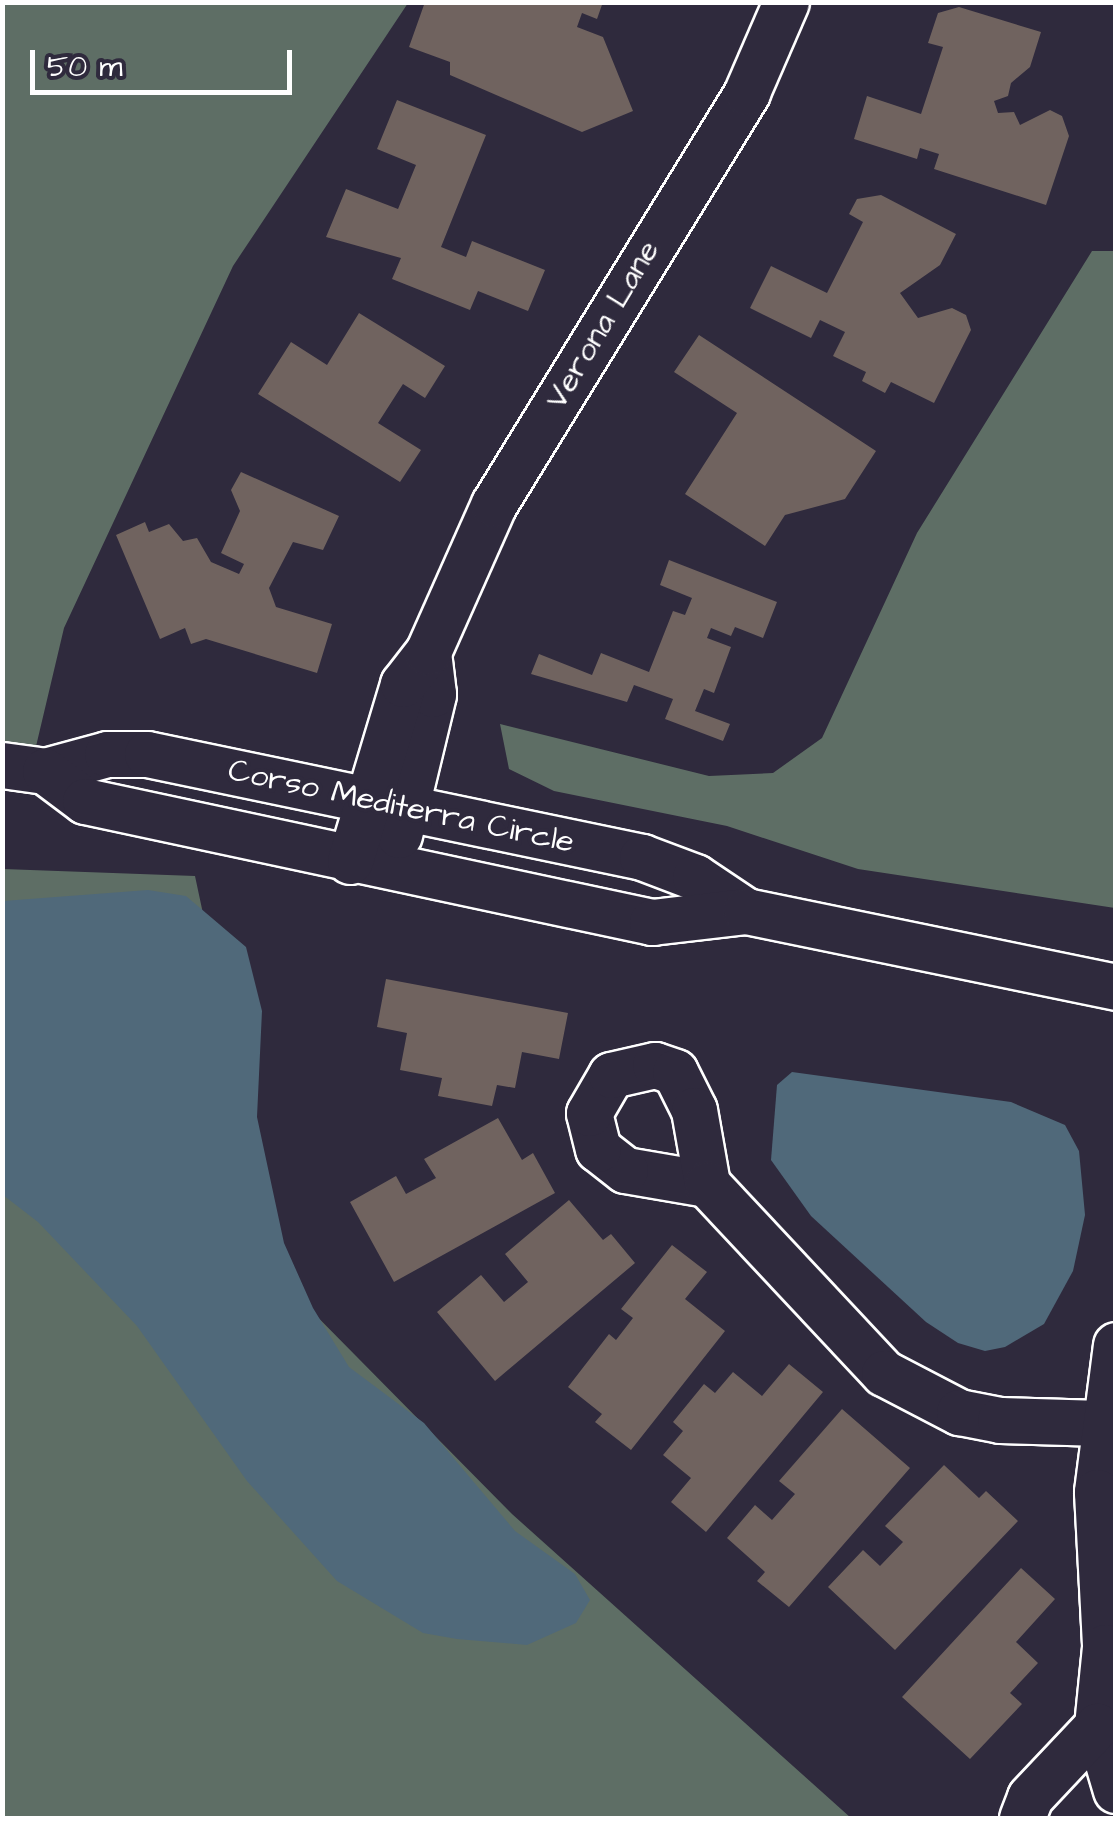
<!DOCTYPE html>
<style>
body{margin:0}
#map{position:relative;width:1118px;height:1821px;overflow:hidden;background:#2f2a3d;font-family:"Architects Daughter",sans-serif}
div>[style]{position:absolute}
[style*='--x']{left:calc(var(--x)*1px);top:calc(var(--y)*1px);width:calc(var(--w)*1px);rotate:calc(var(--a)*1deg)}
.green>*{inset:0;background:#5e6e65}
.water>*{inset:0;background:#50697a}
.building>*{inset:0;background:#70635f}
.roads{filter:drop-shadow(2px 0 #fff) drop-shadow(-2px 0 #fff) drop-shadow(0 2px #fff) drop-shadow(0 -2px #fff)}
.minor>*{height:45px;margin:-22.5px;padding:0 22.5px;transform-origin:22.5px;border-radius:22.5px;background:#2f2a3d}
span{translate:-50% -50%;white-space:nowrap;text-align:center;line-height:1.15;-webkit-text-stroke:8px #2f2a3d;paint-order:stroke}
.street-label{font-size:32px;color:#fff}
.frame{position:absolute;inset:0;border:5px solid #fff;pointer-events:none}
.scale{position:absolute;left:30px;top:50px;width:262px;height:45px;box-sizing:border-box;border:5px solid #fff;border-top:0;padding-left:12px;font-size:30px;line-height:35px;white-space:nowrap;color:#fff;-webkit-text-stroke:8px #2f2a3d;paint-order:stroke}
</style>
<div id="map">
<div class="green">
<div style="clip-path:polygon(3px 3px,408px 3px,233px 266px,64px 628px,29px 776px,3px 772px)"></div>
<div style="clip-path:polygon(1092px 251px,1116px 251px,1115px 908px,858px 869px,727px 826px,554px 791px,509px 769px,500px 724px,709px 776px,773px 773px,822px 738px,917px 533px)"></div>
<div style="clip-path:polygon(3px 869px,195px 876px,281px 1280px,512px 1514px,851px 1818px,3px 1818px)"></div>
</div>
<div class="water">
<div style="clip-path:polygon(148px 890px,186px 896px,246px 947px,262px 1011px,257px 1117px,284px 1243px,313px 1308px,349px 1367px,424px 1423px,515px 1531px,575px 1574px,590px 1600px,576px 1623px,527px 1645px,457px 1639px,423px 1633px,337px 1581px,247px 1481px,137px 1326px,38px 1222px,3px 1195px,3px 901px)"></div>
<div style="clip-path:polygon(792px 1072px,1011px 1102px,1065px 1125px,1079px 1151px,1085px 1215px,1073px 1271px,1044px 1324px,1005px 1347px,985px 1351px,958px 1343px,926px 1322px,811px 1216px,771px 1160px,777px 1085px)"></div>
</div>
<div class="building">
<div style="clip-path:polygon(425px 2px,603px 2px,597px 19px,582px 13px,577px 27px,603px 37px,633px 111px,582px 132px,450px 75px,450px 62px,409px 47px)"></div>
<div style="clip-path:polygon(959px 7px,1041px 32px,1030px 67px,1011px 83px,1008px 96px,994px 101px,998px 113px,1014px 112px,1020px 125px,1050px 110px,1062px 116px,1069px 136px,1046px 205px,934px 169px,939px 154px,920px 148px,917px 159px,854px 139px,867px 96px,921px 114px,943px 47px,928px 43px,938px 13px)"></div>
<div style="clip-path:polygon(397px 100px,486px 135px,441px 247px,466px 257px,472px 241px,545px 270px,528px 311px,478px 291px,470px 310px,392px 279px,401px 258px,326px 237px,346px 189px,398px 209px,416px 165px,377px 149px)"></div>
<div style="clip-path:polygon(881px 195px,956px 234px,940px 265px,900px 293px,918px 318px,952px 308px,966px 315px,971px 330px,934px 403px,891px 382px,885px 393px,862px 381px,866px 372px,833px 356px,845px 332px,820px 320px,811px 338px,750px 308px,771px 266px,827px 293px,863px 222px,849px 214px,857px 199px)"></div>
<div style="clip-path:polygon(359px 313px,445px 366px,425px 398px,403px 384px,378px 423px,421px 450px,400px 482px,258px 394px,291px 342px,327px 365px)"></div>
<div style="clip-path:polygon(699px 335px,876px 451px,845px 499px,785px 515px,765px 546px,685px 494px,737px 413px,674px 372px)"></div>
<div style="clip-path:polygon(241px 472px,339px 516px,323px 550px,293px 542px,269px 588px,276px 607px,332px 624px,317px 673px,206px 639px,191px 644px,185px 628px,160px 639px,116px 535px,145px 522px,149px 532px,169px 524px,183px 541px,197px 538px,211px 562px,239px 574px,244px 564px,221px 553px,240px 511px,231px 490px)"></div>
<div style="clip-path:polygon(669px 560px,777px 602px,763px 638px,735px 627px,731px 636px,711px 628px,707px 638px,731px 647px,714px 693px,704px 689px,695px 711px,730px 724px,723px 741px,665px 719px,673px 699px,634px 685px,627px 702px,531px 674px,539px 654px,592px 675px,601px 653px,649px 672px,673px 611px,685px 615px,692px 598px,660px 585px)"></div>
<div style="clip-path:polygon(386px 979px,568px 1013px,559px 1059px,522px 1052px,515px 1088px,497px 1085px,492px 1106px,438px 1096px,442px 1078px,400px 1070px,407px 1033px,377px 1027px)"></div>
<div style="clip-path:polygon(498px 1118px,522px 1160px,533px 1153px,555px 1193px,394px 1282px,350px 1202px,396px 1176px,406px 1194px,436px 1178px,424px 1159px)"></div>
<div style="clip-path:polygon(569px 1200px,603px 1240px,611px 1234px,635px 1263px,495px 1381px,437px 1312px,481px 1275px,504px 1302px,528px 1282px,505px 1254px)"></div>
<div style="clip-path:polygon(672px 1245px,707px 1272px,685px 1299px,725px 1331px,631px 1450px,595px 1422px,602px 1414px,568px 1387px,609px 1334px,616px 1340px,633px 1318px,621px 1309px)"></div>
<div style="clip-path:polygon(789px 1364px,823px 1392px,706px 1532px,671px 1502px,691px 1478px,663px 1455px,683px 1431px,673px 1422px,704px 1384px,715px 1393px,733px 1372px,762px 1396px)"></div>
<div style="clip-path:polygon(842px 1409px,910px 1468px,789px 1607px,757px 1581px,765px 1572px,727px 1538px,755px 1505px,772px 1520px,795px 1494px,779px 1481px)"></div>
<div style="clip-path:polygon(944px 1465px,979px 1498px,986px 1491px,1018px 1521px,895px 1650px,828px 1587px,863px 1550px,880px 1566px,903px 1542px,885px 1526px)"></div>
<div style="clip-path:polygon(1021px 1568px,1055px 1599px,1016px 1642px,1038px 1663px,1010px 1693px,1022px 1704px,970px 1759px,902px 1697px)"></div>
</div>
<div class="roads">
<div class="minor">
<div style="--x:2;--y:765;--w:43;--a:7.9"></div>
<div style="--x:45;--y:771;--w:64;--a:-15.3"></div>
<div style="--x:107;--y:754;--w:40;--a:0"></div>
<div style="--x:147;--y:754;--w:506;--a:11.75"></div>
<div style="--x:642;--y:857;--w:57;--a:20.7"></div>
<div style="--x:695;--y:877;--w:61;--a:33.7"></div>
<div style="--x:45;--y:771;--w:50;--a:36.9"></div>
<div style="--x:85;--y:801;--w:580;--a:12.05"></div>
<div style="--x:652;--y:922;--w:95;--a:-6.7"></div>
<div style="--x:746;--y:911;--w:378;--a:11.6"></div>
<div style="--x:399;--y:835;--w:145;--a:-76.4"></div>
<div style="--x:433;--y:694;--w:42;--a:-96.8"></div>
<div style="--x:350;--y:861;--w:185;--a:-73.3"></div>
<div style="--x:403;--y:684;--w:41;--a:-52"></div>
<div style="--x:428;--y:652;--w:162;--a:-66"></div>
<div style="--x:494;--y:504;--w:483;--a:-58.4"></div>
<div style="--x:747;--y:92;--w:98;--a:-66.6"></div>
<div style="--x:707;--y:1184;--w:83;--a:-170.3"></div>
<div style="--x:625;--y:1170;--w:34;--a:-142"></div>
<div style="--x:598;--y:1149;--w:37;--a:-104"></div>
<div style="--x:589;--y:1113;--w:44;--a:-59.9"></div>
<div style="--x:611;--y:1075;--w:45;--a:-12.8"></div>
<div style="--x:655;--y:1065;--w:21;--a:19"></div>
<div style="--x:675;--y:1072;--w:42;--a:63.4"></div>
<div style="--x:694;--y:1110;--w:75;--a:80"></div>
<div style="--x:707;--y:1184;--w:259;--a:46.9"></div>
<div style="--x:884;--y:1373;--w:85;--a:27.5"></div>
<div style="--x:959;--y:1412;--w:42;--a:11"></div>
<div style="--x:1000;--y:1420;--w:101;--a:1.7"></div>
<div style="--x:1116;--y:1345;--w:148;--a:97.4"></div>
<div style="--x:1097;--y:1492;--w:155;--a:87"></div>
<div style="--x:1105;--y:1647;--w:79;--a:95.8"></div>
<div style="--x:1097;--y:1726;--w:67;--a:73.5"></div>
<div style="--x:1022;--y:1818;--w:22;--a:-69"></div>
<div style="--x:1030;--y:1797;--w:98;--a:-46.7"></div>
</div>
</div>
<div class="street-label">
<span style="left:603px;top:325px;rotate:-59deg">Verona Lane</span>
<span style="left:401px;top:807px;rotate:12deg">Corso Mediterra Circle</span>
</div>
<div class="frame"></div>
<div class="scale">50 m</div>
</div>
